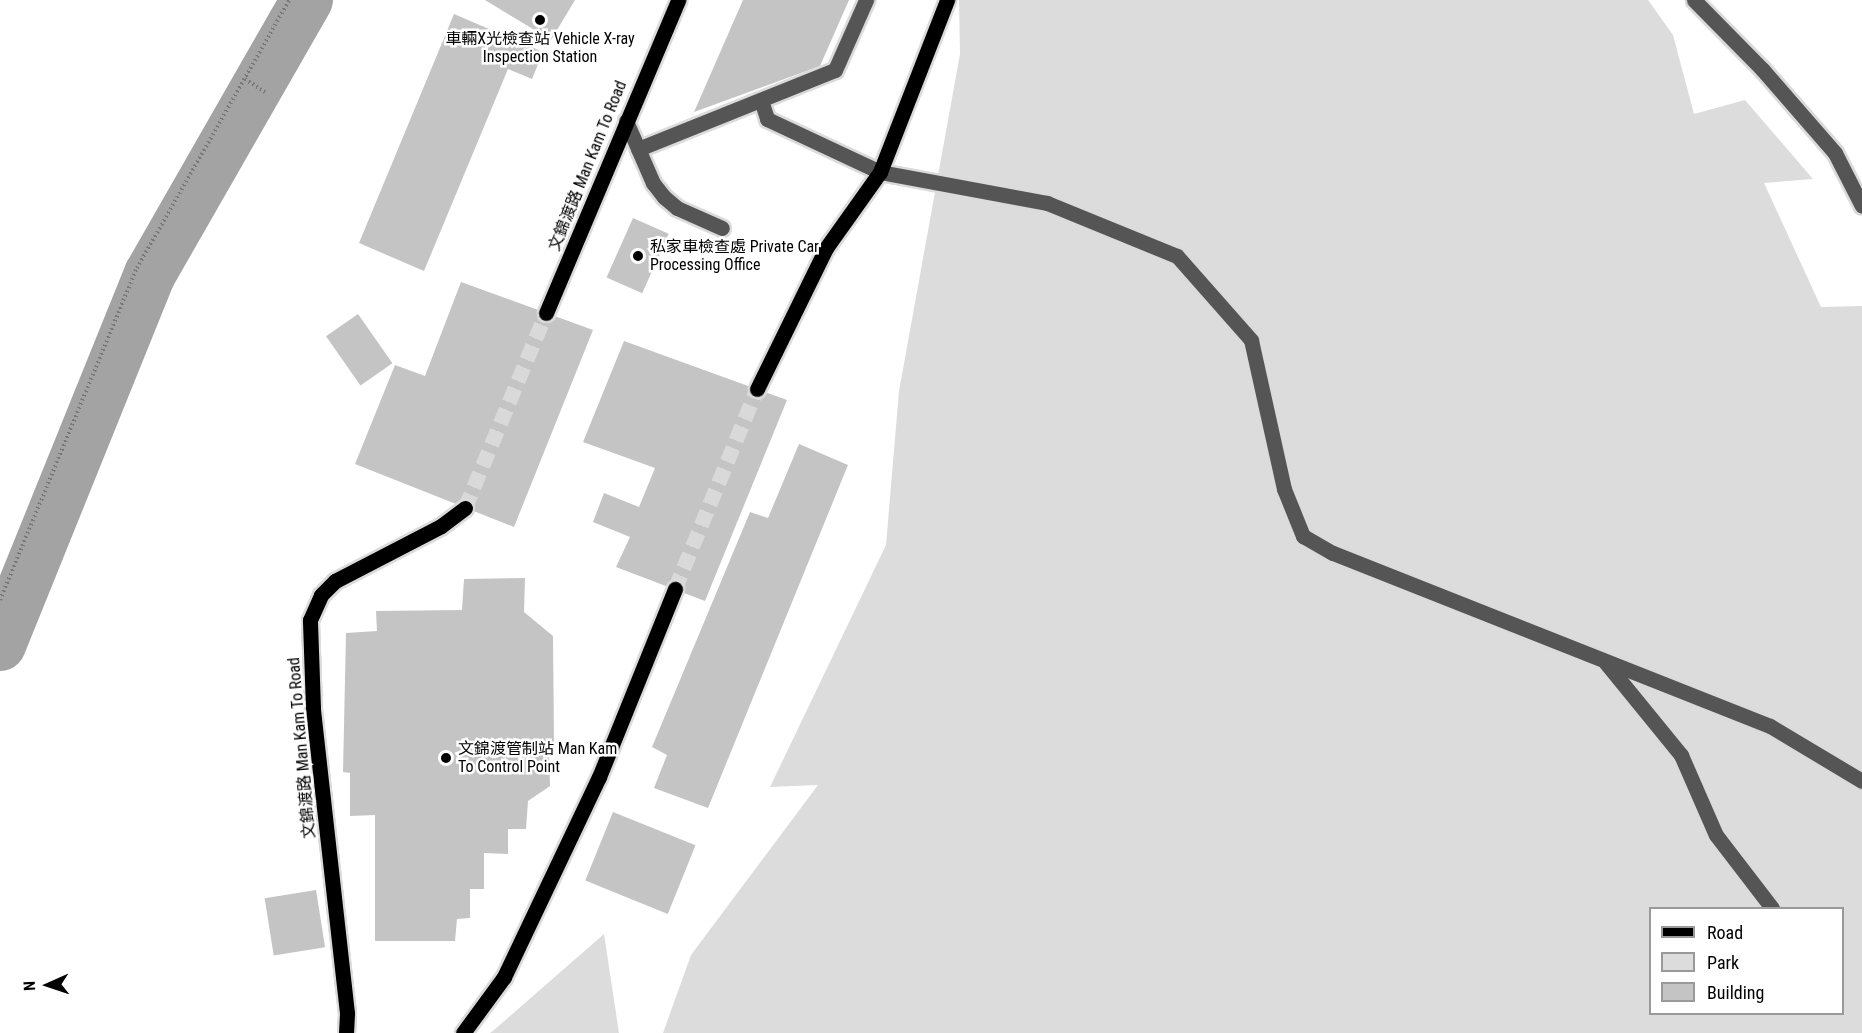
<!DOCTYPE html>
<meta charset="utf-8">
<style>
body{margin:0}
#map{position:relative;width:1862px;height:1033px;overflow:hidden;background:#fff;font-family:"Roboto Condensed","Noto Sans SC",sans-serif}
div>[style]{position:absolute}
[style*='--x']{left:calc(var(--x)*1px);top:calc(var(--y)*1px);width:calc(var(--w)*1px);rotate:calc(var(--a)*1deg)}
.green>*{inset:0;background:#dcdcdc}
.river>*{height:52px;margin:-26px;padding:0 26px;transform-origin:26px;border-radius:26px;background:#a3a3a3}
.building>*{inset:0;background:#c4c4c4;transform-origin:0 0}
.major-tunnel>*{height:15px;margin-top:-7.5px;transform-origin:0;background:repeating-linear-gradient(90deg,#d9d9d9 0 15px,transparent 0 23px)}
.path>*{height:4px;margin-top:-2px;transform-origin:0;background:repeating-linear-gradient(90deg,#777 0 1.5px,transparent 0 4.5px)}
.roads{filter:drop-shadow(2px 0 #dbdbdb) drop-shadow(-2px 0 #dbdbdb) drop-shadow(0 2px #dbdbdb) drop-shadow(0 -2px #dbdbdb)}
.minor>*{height:15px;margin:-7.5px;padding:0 7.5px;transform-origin:7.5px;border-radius:7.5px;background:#555}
.major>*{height:15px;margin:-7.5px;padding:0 7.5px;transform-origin:7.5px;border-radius:7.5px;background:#000}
.dots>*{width:16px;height:16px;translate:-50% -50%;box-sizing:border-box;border:3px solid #fff;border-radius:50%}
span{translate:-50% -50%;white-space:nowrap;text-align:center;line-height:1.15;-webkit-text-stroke:5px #fff;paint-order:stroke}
.poi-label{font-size:16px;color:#000}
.left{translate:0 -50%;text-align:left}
.street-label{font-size:16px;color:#000}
.legend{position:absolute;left:1649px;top:907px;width:195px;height:108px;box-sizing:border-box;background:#fff;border:2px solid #999;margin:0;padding:8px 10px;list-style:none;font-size:18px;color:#000}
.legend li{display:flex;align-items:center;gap:12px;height:30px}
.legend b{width:30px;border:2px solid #999}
.north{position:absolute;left:18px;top:955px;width:60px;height:60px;-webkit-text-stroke:4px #fff;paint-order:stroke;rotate:267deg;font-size:16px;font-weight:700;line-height:24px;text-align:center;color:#000}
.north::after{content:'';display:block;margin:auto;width:21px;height:27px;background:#000;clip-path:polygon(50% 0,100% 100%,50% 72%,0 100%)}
</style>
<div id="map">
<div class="green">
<div style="clip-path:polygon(evenodd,959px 0,1648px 0,1673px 35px,1694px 114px,1745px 100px,1813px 179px,1764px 183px,1821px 307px,1862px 306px,1862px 1033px,663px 1033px,691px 955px,818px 785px,770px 787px,886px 545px,899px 391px,960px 54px,959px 0,1650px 908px,1842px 908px,1842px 1014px,1650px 1014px,1650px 908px)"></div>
<div style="clip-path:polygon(604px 934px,619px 1033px,490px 1033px,494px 1030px)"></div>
</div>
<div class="river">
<div style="--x:0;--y:645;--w:400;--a:-68"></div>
<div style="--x:150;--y:274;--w:316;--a:-60.2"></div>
</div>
<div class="building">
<div style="clip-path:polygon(485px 0,575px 0,551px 40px)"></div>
<div style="clip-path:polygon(743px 0,849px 0,820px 66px,694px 112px)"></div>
<div style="clip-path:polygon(454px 14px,543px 52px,532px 79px,508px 69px,424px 271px,359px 243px)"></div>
<div style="left:633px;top:218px;width:39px;height:65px;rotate:24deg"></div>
<div style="clip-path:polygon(461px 282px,593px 330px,514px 527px,355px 464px,395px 365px,425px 376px)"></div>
<div style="left:358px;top:314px;width:60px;height:39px;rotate:55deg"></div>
<div style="clip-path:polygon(624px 341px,787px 400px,705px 601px,616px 567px,630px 537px,593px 522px,604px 493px,639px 507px,655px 468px,583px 442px)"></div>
<div style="clip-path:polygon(799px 444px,848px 465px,708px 808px,654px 788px,667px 755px,652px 747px,750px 512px,768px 518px)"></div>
<div style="clip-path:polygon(525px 578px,524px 612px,553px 636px,554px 743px,549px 744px,550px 786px,528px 801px,526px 829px,508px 829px,508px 854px,484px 853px,484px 889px,470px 889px,470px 918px,457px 919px,455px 941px,375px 941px,375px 815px,350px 816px,350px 773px,343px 772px,346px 633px,377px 631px,376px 611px,462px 610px,464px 579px)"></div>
<div style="left:613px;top:812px;width:89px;height:74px;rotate:22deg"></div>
<div style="left:316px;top:890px;width:58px;height:52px;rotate:81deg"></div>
</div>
<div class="major-tunnel">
<div style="--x:465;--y:508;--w:211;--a:-67.4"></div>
<div style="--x:675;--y:589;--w:216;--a:-67.7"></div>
</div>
<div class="path">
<div style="--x:245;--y:79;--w:24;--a:33"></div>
<div style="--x:0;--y:600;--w:359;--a:-67.6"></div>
<div style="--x:137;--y:268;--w:308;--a:-60.4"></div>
</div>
<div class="roads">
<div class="minor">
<div style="--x:1694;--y:0;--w:97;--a:45.4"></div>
<div style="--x:1762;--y:69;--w:111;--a:49"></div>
<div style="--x:1835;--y:153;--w:59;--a:63"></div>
<div style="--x:761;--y:100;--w:20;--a:72"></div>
<div style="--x:767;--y:119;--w:125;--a:25.1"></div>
<div style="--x:880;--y:172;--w:170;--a:10.5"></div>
<div style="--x:1047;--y:203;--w:140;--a:22.2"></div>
<div style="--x:1177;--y:256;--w:112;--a:48.6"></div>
<div style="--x:1251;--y:340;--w:153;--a:77.5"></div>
<div style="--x:1284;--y:489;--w:51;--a:68"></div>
<div style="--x:1303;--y:536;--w:34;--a:30"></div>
<div style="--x:1333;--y:553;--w:470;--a:21.6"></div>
<div style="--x:1770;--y:726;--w:107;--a:30.9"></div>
<div style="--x:626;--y:121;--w:68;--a:66.5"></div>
<div style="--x:653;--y:183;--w:18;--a:52"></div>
<div style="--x:664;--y:197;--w:17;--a:40"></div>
<div style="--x:677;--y:208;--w:49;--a:24"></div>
<div style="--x:638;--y:149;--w:212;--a:-21.9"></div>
<div style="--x:835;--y:70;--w:77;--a:-66.1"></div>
<div style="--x:1606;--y:663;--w:119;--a:50.8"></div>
<div style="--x:1681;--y:755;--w:87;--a:66.4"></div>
<div style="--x:1716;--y:835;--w:92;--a:52.5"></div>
</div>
<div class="major">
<div style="--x:546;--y:313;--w:340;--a:-67.1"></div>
<div style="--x:757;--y:389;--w:157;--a:-63.9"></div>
<div style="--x:826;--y:248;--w:93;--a:-54.6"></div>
<div style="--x:880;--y:172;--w:185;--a:-68.7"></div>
<div style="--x:346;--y:1033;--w:20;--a:-87"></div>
<div style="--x:347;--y:1013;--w:307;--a:-96.4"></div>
<div style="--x:313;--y:708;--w:88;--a:-92"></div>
<div style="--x:310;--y:620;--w:27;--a:-66"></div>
<div style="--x:321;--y:595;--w:20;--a:-45"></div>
<div style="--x:335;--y:581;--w:119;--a:-27.4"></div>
<div style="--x:441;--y:526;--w:30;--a:-37"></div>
<div style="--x:463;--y:1033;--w:69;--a:-53.8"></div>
<div style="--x:504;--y:977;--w:221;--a:-64.6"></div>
<div style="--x:599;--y:777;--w:203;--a:-68"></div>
</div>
</div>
<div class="dots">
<div style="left:540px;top:20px;background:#000"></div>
<div style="left:638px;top:256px;background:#000"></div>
<div style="left:446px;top:758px;background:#000"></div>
</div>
<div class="poi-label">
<span style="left:540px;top:48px">車輛X光檢查站 Vehicle X-ray<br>Inspection Station</span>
<span class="left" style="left:650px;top:256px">私家車檢查處 Private Car<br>Processing Office</span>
<span class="left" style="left:458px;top:758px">文錦渡管制站 Man Kam<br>To Control Point</span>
</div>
<div class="street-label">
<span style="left:588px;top:166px;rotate:-68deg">文錦渡路 Man Kam To Road</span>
<span style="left:302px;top:748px;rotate:-95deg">文錦渡路 Man Kam To Road</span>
</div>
<ul class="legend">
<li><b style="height:8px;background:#000"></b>Road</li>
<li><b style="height:16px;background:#dcdcdc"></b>Park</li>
<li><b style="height:16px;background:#c4c4c4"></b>Building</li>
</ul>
<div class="north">N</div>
</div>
